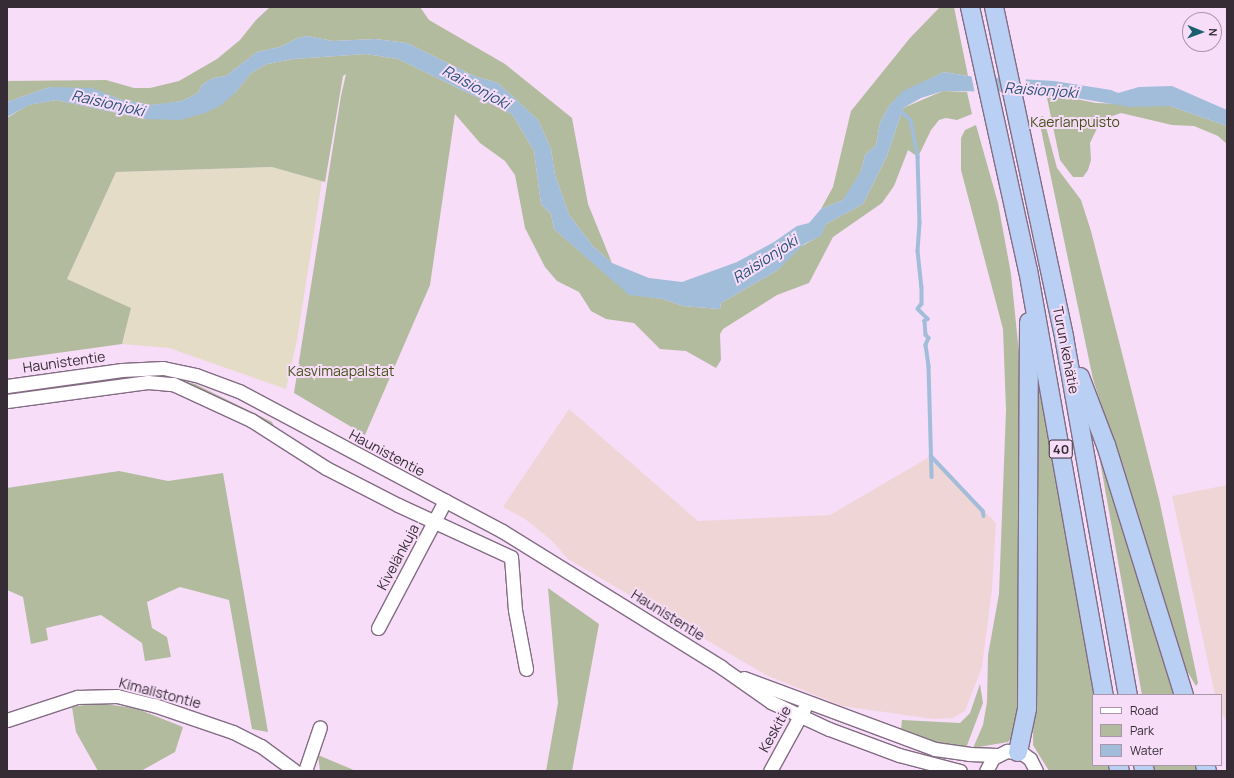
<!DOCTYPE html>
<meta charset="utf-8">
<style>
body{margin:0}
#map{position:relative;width:1234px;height:778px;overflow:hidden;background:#f7ddf8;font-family:Manrope,sans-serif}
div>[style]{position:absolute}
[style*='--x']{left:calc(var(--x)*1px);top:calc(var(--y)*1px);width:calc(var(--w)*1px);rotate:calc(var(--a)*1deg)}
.commercial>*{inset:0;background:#f0d5d6}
.education>*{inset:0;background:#e5dcc7}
.green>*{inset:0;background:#b2bb9e;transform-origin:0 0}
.water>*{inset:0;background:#a1bdd9}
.pier>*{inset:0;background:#f7ddf8}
.stream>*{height:3.5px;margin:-1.75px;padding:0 1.75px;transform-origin:1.75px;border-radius:1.75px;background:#a1bdd9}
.roads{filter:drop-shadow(1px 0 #836c84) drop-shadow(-1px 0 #836c84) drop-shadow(0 1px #836c84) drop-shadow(0 -1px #836c84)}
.minor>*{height:13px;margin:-6.5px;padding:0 6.5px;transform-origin:6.5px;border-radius:6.5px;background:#fff}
.highway>*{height:18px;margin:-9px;padding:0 9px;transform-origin:9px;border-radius:9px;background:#b9d0f4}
span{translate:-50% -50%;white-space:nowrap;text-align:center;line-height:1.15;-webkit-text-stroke:4px #f7ddf8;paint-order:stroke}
.shield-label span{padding:1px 3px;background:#f7ddf8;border:1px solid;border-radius:3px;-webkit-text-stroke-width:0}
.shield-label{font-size:13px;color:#362c36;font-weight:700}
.park-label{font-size:14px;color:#45511a}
.street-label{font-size:14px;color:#362c36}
.water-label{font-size:15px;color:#285278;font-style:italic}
.frame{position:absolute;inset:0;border:8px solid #362c36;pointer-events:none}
.legend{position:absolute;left:1092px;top:694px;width:130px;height:72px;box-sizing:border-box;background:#f7ddf8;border:1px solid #aa96aa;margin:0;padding:5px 7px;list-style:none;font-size:12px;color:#362c36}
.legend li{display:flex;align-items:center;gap:8px;height:20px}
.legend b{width:20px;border:1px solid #aa96aa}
.north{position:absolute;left:1182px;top:12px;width:40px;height:40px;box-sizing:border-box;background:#f7ddf8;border:1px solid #aa96aa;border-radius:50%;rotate:91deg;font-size:11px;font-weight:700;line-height:16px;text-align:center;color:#362c36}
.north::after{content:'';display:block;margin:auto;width:14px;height:18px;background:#195f70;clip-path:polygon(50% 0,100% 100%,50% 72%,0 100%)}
</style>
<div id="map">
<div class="commercial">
<div style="clip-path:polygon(569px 409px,698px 521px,830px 515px,931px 456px,996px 523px,992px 589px,982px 667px,965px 711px,953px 718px,933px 719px,842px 706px,766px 675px,568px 559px,551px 540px,525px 519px,503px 507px)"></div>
<div style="clip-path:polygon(1227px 485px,1227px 723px,1221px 711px,1221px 695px,1215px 695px,1172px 496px)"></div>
</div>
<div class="education">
<div style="clip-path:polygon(272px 167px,322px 181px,297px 340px,286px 389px,169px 348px,122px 344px,131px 308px,67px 279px,116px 172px)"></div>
</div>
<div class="green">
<div style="clip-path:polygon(270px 7px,420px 7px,429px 20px,505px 64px,572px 118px,588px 204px,612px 263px,593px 246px,569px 215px,555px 175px,551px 149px,538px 120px,498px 83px,474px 76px,407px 43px,375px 39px,333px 41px,307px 36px,298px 38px,280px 47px,257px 52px,226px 76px,213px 78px,202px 85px,198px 93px,182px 101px,163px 104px,151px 105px,122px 100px,109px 95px,50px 87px,7px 102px,7px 81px,106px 80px,134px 88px,150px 88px,179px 81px,217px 59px,240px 40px,256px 20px)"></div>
<div style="clip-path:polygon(940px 7px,954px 7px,968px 76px,944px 72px,903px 92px,889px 106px,880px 123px,876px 145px,865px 155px,861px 171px,851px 189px,843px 200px,821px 209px,833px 187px,851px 111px,910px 38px)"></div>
<div style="clip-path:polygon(366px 54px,398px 59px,512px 114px,534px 151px,541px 204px,551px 214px,554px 229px,629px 294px,663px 299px,683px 306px,720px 309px,721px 303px,778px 270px,798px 248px,820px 236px,826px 224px,863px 204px,887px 156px,903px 108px,943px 91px,967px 92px,972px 114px,957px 120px,946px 118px,939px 120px,931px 130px,918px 157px,908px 150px,894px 186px,882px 203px,833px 237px,809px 283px,777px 295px,723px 329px,720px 334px,721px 360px,716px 368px,686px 351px,660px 349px,634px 323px,606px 319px,591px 311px,579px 292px,557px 281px,545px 267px,525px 228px,515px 175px,505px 161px,480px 143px,455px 114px,430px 285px,365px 435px,294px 393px,341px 96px,346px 74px,343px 76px,325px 182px,272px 167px,116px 172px,67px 279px,131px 308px,122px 344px,7px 360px,7px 118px,28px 105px,56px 100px,145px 119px,235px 93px,251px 73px,267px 64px,293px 59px)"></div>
<div style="clip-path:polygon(1046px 93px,1096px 103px,1170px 106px,1227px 126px,1227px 144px,1218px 136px,1194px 126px,1172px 125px,1121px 113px,1101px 120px,1090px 143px,1091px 160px,1088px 170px,1083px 177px,1073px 177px,1060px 160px)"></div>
<div style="clip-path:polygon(1038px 115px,1043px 116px,1057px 168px,1081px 200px,1091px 231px,1159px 499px,1195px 668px,1198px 683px,1196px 686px,1184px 666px,1093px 379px)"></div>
<div style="clip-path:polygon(976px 125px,998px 203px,1011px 274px,1023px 393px,1019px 716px,1012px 738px,1008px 742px,973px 748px,983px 725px,987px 702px,988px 655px,999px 594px,1006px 410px,1003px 329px,961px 170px,961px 138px,965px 130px)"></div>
<div style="clip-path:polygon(1038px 367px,1097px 695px,1093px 695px,1093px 765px,1109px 765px,1110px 771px,1049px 771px,1033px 745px)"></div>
<div style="clip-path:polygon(134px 376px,163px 376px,195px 384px,272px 422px,274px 426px,178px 382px,7px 398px,7px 393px)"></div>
<div style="clip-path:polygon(1098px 450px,1177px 695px,1142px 695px)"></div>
<div style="clip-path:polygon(119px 471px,168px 481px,223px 473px,268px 732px,252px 729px,229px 600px,180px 587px,147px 602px,152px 628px,167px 637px,171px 657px,145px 661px,142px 643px,101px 615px,46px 628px,48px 640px,31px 644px,23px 597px,7px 590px,7px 488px)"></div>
<div style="clip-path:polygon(548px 588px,599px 624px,572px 771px,546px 771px,558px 703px)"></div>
<div style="clip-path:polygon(980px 684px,983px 703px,966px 748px,953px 749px,901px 730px,902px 720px,960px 723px,970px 713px)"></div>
<div style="clip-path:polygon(96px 703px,135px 708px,183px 727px,175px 752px,141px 771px,98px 771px,76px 732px,72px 707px)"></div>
<div style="clip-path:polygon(318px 755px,356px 771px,320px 771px)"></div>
<div style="left:1154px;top:765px;width:43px;height:6px"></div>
</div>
<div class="water">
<div style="clip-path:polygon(307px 36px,333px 41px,375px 39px,407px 43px,474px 76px,498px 83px,538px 120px,551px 149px,555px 175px,569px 215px,593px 246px,612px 263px,649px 278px,682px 282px,737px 262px,774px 242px,797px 226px,809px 223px,821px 209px,843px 200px,861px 171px,865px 155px,876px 145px,880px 123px,889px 106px,903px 91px,944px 72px,968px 76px,1054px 81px,1111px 90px,1118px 93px,1139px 87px,1172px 86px,1227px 110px,1227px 126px,1170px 106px,1130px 107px,1041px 92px,943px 91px,921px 98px,903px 108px,887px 156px,863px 204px,826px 224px,821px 236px,804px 244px,778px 270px,721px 303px,720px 309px,683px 306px,663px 299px,629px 295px,554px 229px,551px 214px,541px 204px,534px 151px,512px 114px,398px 59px,366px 54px,293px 59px,267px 64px,251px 73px,235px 93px,220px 106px,205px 113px,180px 120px,145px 119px,56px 100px,29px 105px,7px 117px,7px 102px,50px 87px,92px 88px,122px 100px,151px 105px,182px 101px,198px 93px,202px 85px,213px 78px,226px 76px,257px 52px,280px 47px,298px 38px)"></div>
</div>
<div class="pier">
<div style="clip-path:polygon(971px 74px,995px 76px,999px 94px,975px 94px)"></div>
<div style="clip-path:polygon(1002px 76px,1025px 77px,1029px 94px,1005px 94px)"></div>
</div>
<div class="stream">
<div style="--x:899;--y:109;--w:16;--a:43"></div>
<div style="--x:911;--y:120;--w:38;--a:79"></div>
<div style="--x:918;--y:157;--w:66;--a:88.3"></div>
<div style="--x:920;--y:223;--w:28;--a:94"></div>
<div style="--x:918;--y:251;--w:36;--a:84"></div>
<div style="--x:922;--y:287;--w:17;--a:90"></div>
<div style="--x:922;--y:304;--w:6;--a:129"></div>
<div style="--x:918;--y:309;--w:14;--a:45"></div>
<div style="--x:928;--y:319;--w:4;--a:146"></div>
<div style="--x:925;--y:321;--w:14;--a:86"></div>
<div style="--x:926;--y:335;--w:4;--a:45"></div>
<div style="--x:929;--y:338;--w:8;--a:113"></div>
<div style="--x:926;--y:345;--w:22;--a:82"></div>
<div style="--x:929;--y:367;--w:110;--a:88.4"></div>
<div style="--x:931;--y:456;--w:76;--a:46.6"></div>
<div style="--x:983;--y:511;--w:5;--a:79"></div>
</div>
<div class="roads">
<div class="minor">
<div style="--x:7;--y:386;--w:116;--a:-7.9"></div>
<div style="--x:122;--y:370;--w:41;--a:-2.8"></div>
<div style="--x:163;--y:368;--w:34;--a:12"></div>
<div style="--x:196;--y:375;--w:46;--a:20.4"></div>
<div style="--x:239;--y:391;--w:298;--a:28"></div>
<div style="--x:502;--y:531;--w:258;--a:31.8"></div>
<div style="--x:721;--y:667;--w:61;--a:35"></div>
<div style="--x:771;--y:702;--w:64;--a:25"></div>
<div style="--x:829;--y:729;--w:75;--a:20.4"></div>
<div style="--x:899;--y:755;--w:63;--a:14.7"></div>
<div style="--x:7;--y:401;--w:142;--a:-7.7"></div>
<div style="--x:148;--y:382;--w:25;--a:5"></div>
<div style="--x:173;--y:384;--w:86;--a:24.8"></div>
<div style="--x:251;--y:420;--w:89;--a:32.6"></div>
<div style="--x:326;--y:468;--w:81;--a:27.2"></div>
<div style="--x:398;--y:505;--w:124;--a:24.7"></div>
<div style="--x:511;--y:557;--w:53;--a:85.7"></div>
<div style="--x:515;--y:610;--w:60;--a:79.4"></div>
<div style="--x:378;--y:628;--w:144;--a:-62.2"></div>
<div style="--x:744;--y:678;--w:204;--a:20.4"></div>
<div style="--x:935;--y:749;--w:34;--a:8"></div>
<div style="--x:969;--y:754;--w:28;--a:2"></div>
<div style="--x:7;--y:720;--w:74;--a:-18.2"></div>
<div style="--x:77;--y:697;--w:40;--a:-1.4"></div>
<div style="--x:117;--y:696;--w:38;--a:14"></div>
<div style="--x:154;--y:705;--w:83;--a:18.9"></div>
<div style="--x:233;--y:732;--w:31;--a:27"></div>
<div style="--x:261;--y:746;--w:42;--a:36.3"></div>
<div style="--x:305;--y:771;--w:46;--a:-71.2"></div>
<div style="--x:770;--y:771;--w:71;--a:-61.3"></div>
<div style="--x:986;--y:771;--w:15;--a:-62"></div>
<div style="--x:993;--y:758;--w:16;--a:-27"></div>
<div style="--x:1007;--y:751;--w:15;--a:8"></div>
<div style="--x:1022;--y:753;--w:10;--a:37"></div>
<div style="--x:1030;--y:759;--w:13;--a:63"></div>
</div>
<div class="highway">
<div style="--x:970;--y:7;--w:269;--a:77.6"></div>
<div style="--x:1028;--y:270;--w:432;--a:79.9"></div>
<div style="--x:994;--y:7;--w:337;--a:78"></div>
<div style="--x:1064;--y:337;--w:364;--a:79.9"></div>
<div style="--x:1080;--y:377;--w:73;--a:69.1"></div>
<div style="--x:1106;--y:445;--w:262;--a:72.7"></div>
<div style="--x:1018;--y:752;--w:44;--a:-78.2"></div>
<div style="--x:1027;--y:709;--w:387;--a:-89.7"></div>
<div style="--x:1118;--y:765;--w:6;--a:72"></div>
<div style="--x:1143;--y:765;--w:6;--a:72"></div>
<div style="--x:1205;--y:765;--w:6;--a:72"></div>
</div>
</div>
<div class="shield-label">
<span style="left:1061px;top:449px">40</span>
</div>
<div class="park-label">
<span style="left:1075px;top:122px">Kaerlanpuisto</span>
<span style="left:341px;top:371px">Kasvimaapalstat</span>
</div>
<div class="street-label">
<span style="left:1066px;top:350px;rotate:79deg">Turun kehätie</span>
<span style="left:64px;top:362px;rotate:-8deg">Haunistentie</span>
<span style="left:387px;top:453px;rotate:28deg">Haunistentie</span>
<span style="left:398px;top:557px;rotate:-62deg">Kivelänkuja</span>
<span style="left:668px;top:615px;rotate:32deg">Haunistentie</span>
<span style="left:160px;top:693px;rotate:15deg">Kimalistontie</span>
<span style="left:775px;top:729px;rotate:-61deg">Keskitie</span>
</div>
<div class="water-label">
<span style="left:476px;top:87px;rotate:29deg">Raisionjoki</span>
<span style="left:1041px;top:90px;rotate:4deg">Raisionjoki</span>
<span style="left:108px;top:103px;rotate:13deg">Raisionjoki</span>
<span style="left:765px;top:259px;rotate:-33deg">Raisionjoki</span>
</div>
<div class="frame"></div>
<ul class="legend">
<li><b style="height:5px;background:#fff"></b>Road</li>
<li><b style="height:11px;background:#b2bb9e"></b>Park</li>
<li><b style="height:11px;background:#a1bdd9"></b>Water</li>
</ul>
<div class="north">N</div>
</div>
